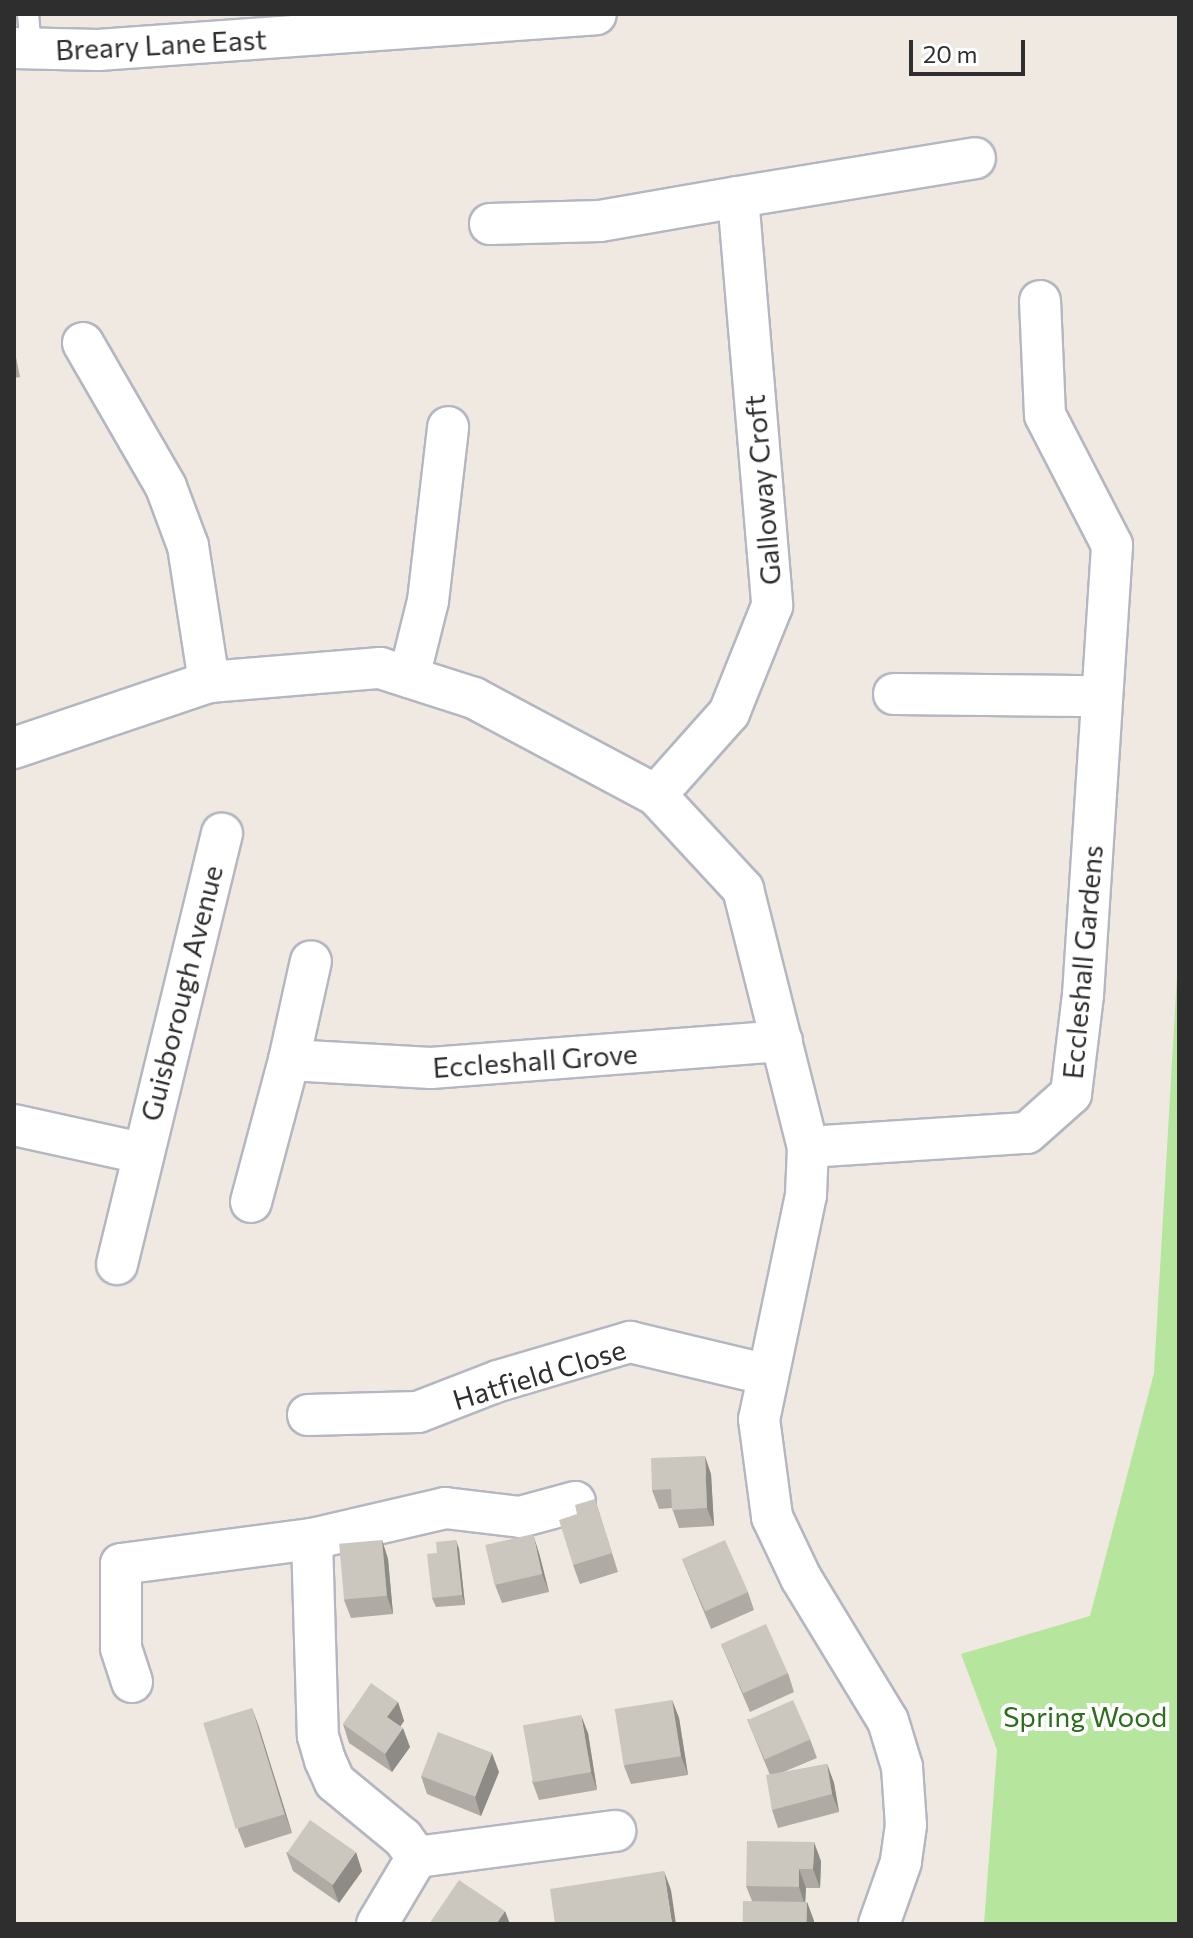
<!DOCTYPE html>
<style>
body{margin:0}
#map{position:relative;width:1193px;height:1938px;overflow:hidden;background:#efe9e1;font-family:Commissioner,sans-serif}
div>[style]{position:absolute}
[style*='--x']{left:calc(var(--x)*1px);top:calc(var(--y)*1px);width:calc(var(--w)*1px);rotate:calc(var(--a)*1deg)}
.green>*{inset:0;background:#b6e59e}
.roads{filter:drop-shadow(2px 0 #b4b7c1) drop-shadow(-2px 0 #b4b7c1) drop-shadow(0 2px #b4b7c1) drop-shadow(0 -2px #b4b7c1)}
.service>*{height:20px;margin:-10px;padding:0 10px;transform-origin:10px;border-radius:10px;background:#fff}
.minor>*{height:40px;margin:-20px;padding:0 20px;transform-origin:20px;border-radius:20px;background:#fff}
.wall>*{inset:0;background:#afaba4}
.shaded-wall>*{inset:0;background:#8e8b86}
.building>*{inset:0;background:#cbc7bf;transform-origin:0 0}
span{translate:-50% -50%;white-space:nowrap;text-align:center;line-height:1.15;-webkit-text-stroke:8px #fff;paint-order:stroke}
.street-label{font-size:28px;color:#2e2e2e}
.park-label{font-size:28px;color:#2c6e1b}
.frame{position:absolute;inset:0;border:16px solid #2e2e2e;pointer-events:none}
.scale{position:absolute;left:909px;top:40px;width:116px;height:36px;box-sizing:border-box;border:4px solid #2e2e2e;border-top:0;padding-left:10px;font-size:24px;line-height:28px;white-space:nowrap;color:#2e2e2e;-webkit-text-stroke:6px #fff;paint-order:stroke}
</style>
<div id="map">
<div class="green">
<div style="clip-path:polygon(1179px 941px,1179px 1924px,984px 1924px,997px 1750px,961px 1654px,1090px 1616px,1154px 1373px)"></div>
</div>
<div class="roads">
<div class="service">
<div style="--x:28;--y:14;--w:35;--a:85"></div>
</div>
<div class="minor">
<div style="--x:14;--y:48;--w:84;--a:1.4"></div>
<div style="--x:98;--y:50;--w:499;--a:-4.1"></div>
<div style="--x:738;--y:197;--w:240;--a:-9.3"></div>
<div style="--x:490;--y:224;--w:110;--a:-1.6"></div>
<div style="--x:600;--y:221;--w:140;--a:-9.9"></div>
<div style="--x:738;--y:197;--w:410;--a:85.2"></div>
<div style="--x:772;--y:606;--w:115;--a:111.9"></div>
<div style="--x:729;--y:713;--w:110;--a:131.7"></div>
<div style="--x:83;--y:343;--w:166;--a:60"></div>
<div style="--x:166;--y:487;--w:63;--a:69.6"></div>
<div style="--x:188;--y:546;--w:138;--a:81.2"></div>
<div style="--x:409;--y:677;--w:78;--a:-76"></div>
<div style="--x:428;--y:601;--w:175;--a:-83.4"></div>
<div style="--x:894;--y:694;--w:208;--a:0.6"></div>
<div style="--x:14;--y:748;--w:206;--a:-18.7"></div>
<div style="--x:209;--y:682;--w:172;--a:-4.7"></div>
<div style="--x:380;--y:668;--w:99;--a:17.7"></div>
<div style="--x:474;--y:698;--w:206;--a:28.1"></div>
<div style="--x:656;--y:795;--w:128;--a:47.2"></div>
<div style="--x:743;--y:889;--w:266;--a:75.9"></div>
<div style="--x:808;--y:1147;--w:48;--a:92.4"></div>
<div style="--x:806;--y:1195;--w:229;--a:101.8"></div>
<div style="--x:759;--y:1419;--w:99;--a:82.4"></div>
<div style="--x:772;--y:1517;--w:68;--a:64.6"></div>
<div style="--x:801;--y:1578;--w:167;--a:58.7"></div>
<div style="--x:888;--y:1721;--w:48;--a:73.1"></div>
<div style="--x:902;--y:1767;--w:58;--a:86.1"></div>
<div style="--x:906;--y:1825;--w:37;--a:98"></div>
<div style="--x:901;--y:1862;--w:66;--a:109.5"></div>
<div style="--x:289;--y:1060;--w:101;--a:-77.5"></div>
<div style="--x:14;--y:1125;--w:130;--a:12.4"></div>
<div style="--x:808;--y:1147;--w:219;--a:-3.7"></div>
<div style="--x:1027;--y:1133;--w:59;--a:-41.6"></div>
<div style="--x:1071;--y:1094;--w:100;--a:-83.1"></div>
<div style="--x:1083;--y:995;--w:451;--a:-86.3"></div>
<div style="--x:1112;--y:545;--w:146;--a:-117.3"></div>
<div style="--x:1045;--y:415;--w:114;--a:-92.5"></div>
<div style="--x:251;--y:1202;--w:147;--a:-75"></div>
<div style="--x:289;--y:1060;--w:142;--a:3.2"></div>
<div style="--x:431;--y:1068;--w:352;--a:-4.4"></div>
<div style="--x:117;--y:1264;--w:443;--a:-76.3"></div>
<div style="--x:308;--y:1415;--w:110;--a:-1.6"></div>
<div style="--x:418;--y:1412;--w:86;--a:-21.2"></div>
<div style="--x:498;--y:1381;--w:138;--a:-16.5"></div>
<div style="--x:630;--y:1342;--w:142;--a:13.4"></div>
<div style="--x:312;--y:1539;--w:197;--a:88.3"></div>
<div style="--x:318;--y:1736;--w:25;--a:74"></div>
<div style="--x:325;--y:1760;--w:24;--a:66"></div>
<div style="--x:335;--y:1782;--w:88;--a:39.5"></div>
<div style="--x:403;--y:1838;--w:24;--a:54"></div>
<div style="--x:417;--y:1857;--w:78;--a:120.8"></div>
<div style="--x:132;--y:1682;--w:36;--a:-108"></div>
<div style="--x:121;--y:1648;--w:84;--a:-90"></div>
<div style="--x:121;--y:1564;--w:193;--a:-7.5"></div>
<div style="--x:312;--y:1539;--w:137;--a:-13.1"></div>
<div style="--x:445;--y:1508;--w:76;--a:6.8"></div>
<div style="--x:520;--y:1517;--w:57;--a:-15.3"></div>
<div style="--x:417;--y:1857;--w:200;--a:-7.5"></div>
</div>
</div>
<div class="wall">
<div style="clip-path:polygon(14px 347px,20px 377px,14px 378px)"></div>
<div style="clip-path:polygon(711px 1474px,714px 1526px,679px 1528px,672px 1508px,659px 1509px,652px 1490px)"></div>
<div style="clip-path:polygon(595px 1499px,618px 1572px,580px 1584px,573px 1565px,577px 1514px)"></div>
<div style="clip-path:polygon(382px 1540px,388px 1559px,393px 1614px,351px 1618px,344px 1600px)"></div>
<div style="clip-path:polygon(459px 1549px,465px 1605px,436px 1607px,432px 1598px)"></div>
<div style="clip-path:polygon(539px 1553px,549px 1592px,502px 1603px,495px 1585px)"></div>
<div style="clip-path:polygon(682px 1559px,748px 1592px,754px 1610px,711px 1629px)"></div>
<div style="clip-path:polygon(721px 1644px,788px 1673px,794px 1692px,750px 1712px)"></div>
<div style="clip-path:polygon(672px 1700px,679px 1718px,688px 1775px,631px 1784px,624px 1766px)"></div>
<div style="clip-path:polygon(398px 1702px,404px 1721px,400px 1726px,410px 1747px,392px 1772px,349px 1743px,343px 1724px)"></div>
<div style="clip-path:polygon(252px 1708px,292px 1833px,245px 1848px,238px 1830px)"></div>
<div style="clip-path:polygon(747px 1719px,810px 1739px,817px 1758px,781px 1773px,827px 1764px,834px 1783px,839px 1812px,778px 1828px,772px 1810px,770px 1775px)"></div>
<div style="clip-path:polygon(588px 1733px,597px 1790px,539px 1800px,532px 1781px)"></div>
<div style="clip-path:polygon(499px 1772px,481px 1816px,427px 1794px,421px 1776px)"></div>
<div style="clip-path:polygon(286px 1852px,362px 1871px,339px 1903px,293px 1871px)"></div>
<div style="clip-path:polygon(821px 1861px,820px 1888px,806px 1888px,805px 1902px,807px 1902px,814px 1921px,814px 1924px,742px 1924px,752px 1901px,746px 1886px)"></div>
</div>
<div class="shaded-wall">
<div style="clip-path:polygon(705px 1456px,711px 1474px,714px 1526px,707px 1508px)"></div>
<div style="clip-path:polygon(533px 1534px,539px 1553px,549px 1592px,542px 1574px)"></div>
<div style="clip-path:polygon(382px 1540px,388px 1559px,393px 1614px,387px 1596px)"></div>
<div style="clip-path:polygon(456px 1540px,459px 1549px,465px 1605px,462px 1595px)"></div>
<div style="clip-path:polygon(672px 1700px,679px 1718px,688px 1775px,681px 1756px)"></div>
<div style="clip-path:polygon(398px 1702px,404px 1721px,394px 1736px,387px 1717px)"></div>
<div style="clip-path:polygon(252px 1708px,259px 1727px,292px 1833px,285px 1814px)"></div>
<div style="clip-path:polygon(581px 1715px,588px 1733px,597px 1790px,591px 1772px)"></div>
<div style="clip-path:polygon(403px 1728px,410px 1747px,392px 1772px,385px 1754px)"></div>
<div style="clip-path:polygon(492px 1753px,499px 1772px,481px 1816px,475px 1797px)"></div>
<div style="clip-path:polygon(827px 1764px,834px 1783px,839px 1812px,832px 1794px)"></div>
<div style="clip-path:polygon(814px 1842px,821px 1861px,820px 1888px,813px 1869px)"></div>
<div style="clip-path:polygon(356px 1852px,362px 1871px,339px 1903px,332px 1885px)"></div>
<div style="clip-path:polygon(799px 1869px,806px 1888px,805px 1905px,799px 1887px)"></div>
<div style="clip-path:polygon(664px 1871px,671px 1890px,676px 1924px,672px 1924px)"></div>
<div style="clip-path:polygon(807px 1902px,814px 1921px,814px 1924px,806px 1924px)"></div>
<div style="clip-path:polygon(505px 1911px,510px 1924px,496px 1924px)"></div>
</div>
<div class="building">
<div style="clip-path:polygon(705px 1456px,707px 1508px,672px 1510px,671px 1489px,652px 1490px,651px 1458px)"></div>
<div style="clip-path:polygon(595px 1499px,612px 1553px,573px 1565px,559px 1520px,577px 1514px,575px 1505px)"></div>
<div style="left:533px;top:1534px;width:41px;height:49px;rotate:77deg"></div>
<div style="left:382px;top:1540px;width:56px;height:43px;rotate:85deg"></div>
<div style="clip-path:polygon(456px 1540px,462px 1595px,432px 1598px,427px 1554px,437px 1553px,436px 1542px)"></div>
<div style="left:725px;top:1540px;width:57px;height:47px;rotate:66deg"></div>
<div style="left:766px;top:1624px;width:54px;height:49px;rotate:66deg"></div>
<div style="clip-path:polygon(371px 1683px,398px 1702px,387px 1717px,403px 1728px,385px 1754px,343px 1724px)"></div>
<div style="left:672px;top:1700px;width:57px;height:58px;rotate:81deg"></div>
<div style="left:793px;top:1700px;width:43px;height:50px;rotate:66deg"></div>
<div style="left:252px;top:1708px;width:111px;height:51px;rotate:73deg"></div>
<div style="left:581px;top:1715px;width:58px;height:59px;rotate:80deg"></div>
<div style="left:438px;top:1732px;width:58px;height:47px;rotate:21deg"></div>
<div style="clip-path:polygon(827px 1764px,832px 1794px,772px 1810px,766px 1775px)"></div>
<div style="left:310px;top:1820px;width:56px;height:40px;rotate:35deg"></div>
<div style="clip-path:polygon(747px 1841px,814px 1842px,813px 1869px,799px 1869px,799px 1887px,746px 1886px)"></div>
<div style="clip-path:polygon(664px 1871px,672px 1924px,555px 1924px,550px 1889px)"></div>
<div style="clip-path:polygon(459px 1880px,505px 1911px,496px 1924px,429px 1924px)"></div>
<div style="left:743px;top:1901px;width:64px;height:23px;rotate:1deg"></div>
</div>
<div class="street-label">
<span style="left:161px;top:44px;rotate:-3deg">Breary Lane East</span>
<span style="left:762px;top:490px;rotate:-95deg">Galloway Croft</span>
<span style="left:1082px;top:962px;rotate:-85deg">Eccleshall Gardens</span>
<span style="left:181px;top:993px;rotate:-76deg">Guisborough Avenue</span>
<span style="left:535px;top:1060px;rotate:-4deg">Eccleshall Grove</span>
<span style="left:539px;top:1374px;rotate:-17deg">Hatfield Close</span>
</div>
<div class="park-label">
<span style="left:1085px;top:1716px">Spring Wood</span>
</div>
<div class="frame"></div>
<div class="scale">20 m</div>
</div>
